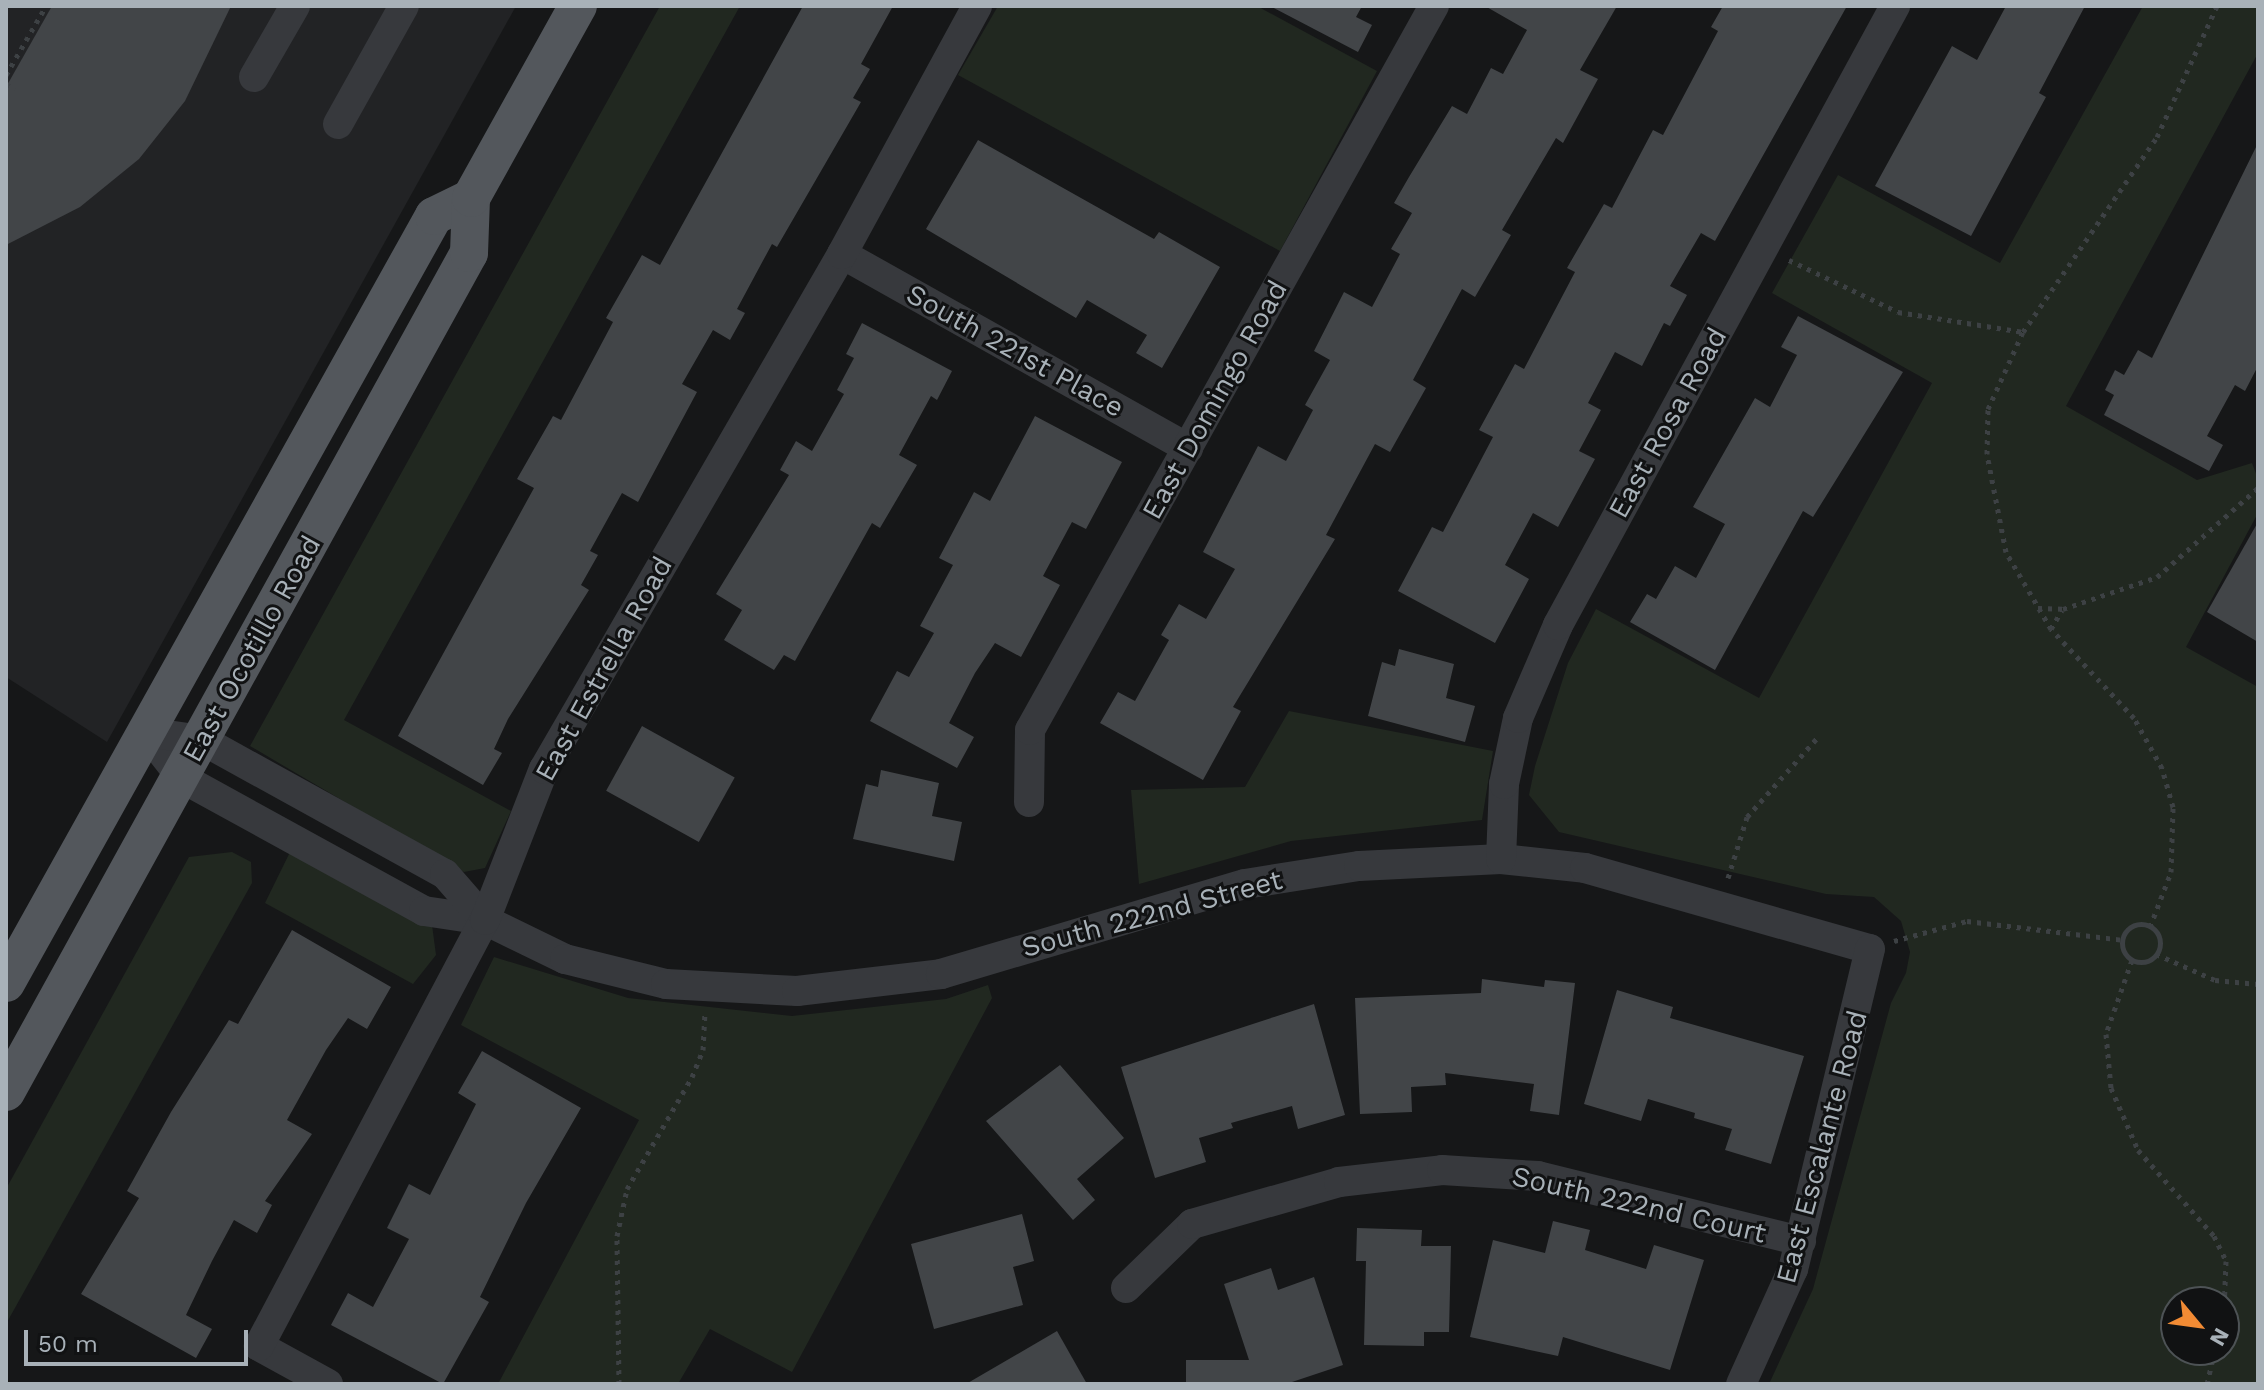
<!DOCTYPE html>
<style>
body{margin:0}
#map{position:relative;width:2264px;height:1390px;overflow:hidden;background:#161718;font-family:"Work Sans",sans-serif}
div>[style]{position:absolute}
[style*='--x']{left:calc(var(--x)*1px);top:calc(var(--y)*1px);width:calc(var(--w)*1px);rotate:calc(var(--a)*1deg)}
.built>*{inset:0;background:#222325}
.green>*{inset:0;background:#212820}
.building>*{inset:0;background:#424548;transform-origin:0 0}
.path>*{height:5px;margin-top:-2.5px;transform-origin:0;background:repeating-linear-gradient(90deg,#3d4144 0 4px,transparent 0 10px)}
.path>.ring{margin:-2.5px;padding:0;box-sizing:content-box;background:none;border:5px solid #3d4144;border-radius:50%}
.minor>*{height:30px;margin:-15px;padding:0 15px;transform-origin:15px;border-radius:15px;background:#37393d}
.major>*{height:38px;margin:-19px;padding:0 19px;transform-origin:19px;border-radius:19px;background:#53575c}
span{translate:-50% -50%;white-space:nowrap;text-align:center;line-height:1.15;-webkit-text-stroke:6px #111213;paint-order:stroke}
.street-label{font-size:28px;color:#a8b1b8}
.frame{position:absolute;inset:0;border:8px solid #a8b1b8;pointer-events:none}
.north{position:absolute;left:2160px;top:1286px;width:80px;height:80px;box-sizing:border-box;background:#111213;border:2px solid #4d5255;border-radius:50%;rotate:119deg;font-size:22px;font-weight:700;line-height:32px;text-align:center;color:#a8b1b8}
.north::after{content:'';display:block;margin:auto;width:28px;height:36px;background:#f28b34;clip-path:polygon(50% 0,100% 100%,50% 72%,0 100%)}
.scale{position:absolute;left:24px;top:1330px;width:224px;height:36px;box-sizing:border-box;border:4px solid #a8b1b8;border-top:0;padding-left:10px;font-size:24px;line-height:28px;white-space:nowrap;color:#a8b1b8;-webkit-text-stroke:6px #111213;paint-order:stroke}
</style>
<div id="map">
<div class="built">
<div style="clip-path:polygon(6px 6px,516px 6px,107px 742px,6px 677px)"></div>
</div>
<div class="green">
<div style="clip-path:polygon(660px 6px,740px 6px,344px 720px,511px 811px,485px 868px,464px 872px,250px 746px)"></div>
<div style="clip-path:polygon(998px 6px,1257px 6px,1377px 71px,1280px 251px,958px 75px)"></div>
<div style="clip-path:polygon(evenodd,2143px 6px,2258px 6px,2258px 53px,2066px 406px,2197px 480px,2252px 463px,2258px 479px,2258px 513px,2186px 647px,2258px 687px,2258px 1384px,1769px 1384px,1813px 1289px,1891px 1003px,1906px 973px,1910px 952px,1901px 921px,1874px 897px,1826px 894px,1559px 832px,1529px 795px,1535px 766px,1568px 663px,1596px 609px,1759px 698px,1932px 383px,1772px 293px,1838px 175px,2000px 263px,2143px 6px,2224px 1302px,2224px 1350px,2176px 1350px,2176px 1302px,2224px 1302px)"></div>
<div style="clip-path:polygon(1289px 711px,1493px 751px,1482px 820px,1291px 841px,1139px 884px,1131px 790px,1245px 787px)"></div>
<div style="clip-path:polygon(292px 848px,432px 925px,436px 955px,413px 984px,265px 903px)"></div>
<div style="clip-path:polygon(232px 852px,251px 862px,252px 883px,6px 1324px,6px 1189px,189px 857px)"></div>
<div style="clip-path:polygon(494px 957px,628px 998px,792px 1016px,946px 999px,988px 985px,992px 998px,792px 1372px,710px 1329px,678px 1384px,498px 1384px,639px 1120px,461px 1025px)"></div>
</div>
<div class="building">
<div style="clip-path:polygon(52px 6px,231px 6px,185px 101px,139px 159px,80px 207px,6px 245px,6px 87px)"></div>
<div style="clip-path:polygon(803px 6px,893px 6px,861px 64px,870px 69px,853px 98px,861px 102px,777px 247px,772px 244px,737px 309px,745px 313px,730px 340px,713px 330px,682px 384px,697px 392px,638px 502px,622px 493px,590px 551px,598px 555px,581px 585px,589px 590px,508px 719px,494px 749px,502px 753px,483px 785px,398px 736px,534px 488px,517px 479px,553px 416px,561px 420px,613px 322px,606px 318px,642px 255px,660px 265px)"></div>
<div style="clip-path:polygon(1270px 6px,1362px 6px,1356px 17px,1372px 25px,1358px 52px)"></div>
<div style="clip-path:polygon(1485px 6px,1617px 6px,1580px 70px,1598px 79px,1563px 143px,1556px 138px,1502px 230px,1511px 235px,1475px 297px,1462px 289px,1413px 380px,1426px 388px,1390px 452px,1375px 444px,1326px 535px,1335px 539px,1233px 707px,1241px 711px,1203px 780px,1100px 723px,1118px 692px,1135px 701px,1169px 640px,1161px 635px,1179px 604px,1206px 619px,1235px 569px,1203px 552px,1258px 446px,1286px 461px,1313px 410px,1305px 405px,1330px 360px,1314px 351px,1344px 292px,1372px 307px,1400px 254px,1391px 249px,1412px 213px,1394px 203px,1409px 177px,1452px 106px,1467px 114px,1491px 68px,1503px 74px,1527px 30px)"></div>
<div style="clip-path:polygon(1723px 6px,1847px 6px,1715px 241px,1701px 233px,1670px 286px,1687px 295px,1670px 326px,1664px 323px,1642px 366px,1615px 352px,1588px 403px,1601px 410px,1579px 451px,1595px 459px,1558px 527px,1533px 513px,1505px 565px,1529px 579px,1495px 643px,1398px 591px,1432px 527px,1443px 532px,1493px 437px,1479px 430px,1515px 364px,1524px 369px,1575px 272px,1567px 268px,1604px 204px,1612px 208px,1653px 130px,1663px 135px,1718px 31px,1711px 27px)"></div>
<div style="clip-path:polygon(2006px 6px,2085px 6px,2039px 93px,2046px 97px,1971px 236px,1875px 186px,1952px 46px,1977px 60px)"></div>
<div style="clip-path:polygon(978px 140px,1154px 239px,1159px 232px,1220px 267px,1162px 368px,1136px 353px,1147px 335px,1087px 300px,1076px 318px,926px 229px)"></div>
<div style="clip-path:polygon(2258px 143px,2258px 366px,2245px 391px,2235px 385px,2207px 436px,2223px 445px,2209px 471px,2104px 415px,2114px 395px,2105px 390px,2115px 370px,2124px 375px,2138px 350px,2152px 358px)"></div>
<div style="clip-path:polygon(1798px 316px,1903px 372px,1813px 517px,1803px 511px,1715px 670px,1630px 622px,1647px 594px,1656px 599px,1675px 566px,1696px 578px,1725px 524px,1693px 507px,1755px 398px,1770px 407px,1797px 355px,1781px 347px)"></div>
<div style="clip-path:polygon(862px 323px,952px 371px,937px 400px,931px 396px,899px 455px,917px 465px,880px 528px,872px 523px,795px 661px,784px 655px,774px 670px,724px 640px,742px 610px,716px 594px,789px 475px,780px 470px,796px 441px,812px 451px,844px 394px,837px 390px,854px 358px,846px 354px)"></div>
<div style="clip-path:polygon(1035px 416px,1122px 462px,1086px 529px,1072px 522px,1043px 576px,1060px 585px,1021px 657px,995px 643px,975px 673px,949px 723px,974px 737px,957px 768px,870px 721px,897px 671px,909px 677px,934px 633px,920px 626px,953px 565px,939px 558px,974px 492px,990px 501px)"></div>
<div style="clip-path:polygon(2258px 522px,2258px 642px,2207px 612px)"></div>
<div style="clip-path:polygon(1399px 649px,1454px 664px,1446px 698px,1475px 706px,1465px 742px,1368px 716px,1382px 662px,1395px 666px)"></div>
<div style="left:642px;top:726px;width:106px;height:74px;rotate:29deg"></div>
<div style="clip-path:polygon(881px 770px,939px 783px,932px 816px,962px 822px,954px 861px,853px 839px,866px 784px,878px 787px)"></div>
<div style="clip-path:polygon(292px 930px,391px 987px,367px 1029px,348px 1018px,326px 1050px,287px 1120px,312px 1134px,265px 1201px,272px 1205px,257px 1233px,234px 1220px,212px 1261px,186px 1315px,212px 1329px,196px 1358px,81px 1294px,139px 1198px,127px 1191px,171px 1112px,229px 1020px,238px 1024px)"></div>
<div style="clip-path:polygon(1482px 979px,1544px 987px,1545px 980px,1575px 983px,1559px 1115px,1530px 1111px,1534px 1084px,1445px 1073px,1446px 1085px,1411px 1087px,1412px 1112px,1360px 1114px,1355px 998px,1481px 993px)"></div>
<div style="clip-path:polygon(1617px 990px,1673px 1007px,1670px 1018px,1804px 1056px,1771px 1164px,1725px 1150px,1732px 1129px,1694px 1118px,1695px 1113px,1648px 1099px,1641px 1121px,1584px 1104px)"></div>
<div style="clip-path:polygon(1314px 1004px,1345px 1115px,1298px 1129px,1292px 1106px,1231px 1123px,1233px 1128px,1199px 1138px,1206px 1162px,1155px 1178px,1121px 1067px)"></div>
<div style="clip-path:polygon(482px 1051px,581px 1108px,526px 1203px,480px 1297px,489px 1302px,443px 1384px,331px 1325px,348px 1293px,373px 1307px,409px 1239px,387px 1228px,409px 1184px,430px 1195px,476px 1104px,458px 1093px)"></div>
<div style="clip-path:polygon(1060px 1065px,1124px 1138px,1077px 1179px,1095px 1200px,1073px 1220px,986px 1121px)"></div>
<div style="clip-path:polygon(1022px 1214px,1034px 1261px,1013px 1267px,1023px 1305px,934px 1329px,911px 1244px)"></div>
<div style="clip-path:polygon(1553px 1221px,1590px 1230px,1585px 1250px,1646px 1269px,1654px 1245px,1704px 1260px,1670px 1370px,1563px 1337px,1558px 1356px,1470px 1337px,1493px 1240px,1545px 1253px)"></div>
<div style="clip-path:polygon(1357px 1228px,1422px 1230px,1421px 1246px,1451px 1246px,1449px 1332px,1424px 1332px,1424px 1346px,1364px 1345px,1366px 1261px,1356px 1261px)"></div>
<div style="clip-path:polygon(1271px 1268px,1278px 1290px,1314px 1277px,1343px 1365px,1286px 1384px,1186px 1384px,1186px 1360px,1249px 1360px,1224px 1284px)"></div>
<div style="clip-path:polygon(1057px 1331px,1087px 1384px,966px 1384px)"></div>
</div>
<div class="path">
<div style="--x:6;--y:75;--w:80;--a:-59.9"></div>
<div style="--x:6;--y:84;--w:10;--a:29"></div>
<div style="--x:1789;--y:260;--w:121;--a:25.5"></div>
<div style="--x:1898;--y:312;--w:127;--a:9.1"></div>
<div style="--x:2038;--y:608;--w:25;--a:2"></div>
<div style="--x:2063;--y:609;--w:99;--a:-18.8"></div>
<div style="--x:2157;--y:577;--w:135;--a:-41.4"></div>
<div style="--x:2051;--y:629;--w:22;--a:-60"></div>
<div style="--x:1728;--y:878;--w:64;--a:-72.7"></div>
<div style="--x:1747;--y:817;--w:108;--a:-48.4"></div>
<div class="ring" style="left:2122px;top:924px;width:33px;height:33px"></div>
<div style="--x:2150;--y:927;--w:59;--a:-69.1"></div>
<div style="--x:2171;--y:872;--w:65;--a:-88.2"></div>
<div style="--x:2173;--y:807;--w:41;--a:-105.8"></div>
<div style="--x:2162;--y:768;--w:57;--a:-119.2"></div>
<div style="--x:2134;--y:718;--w:122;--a:-133"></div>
<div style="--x:2051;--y:629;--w:89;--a:-120.3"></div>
<div style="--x:2006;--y:552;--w:100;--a:-101"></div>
<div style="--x:1987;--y:454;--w:45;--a:-88.7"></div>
<div style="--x:1988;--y:409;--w:85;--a:-65.6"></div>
<div style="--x:2023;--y:332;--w:237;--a:-55.5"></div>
<div style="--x:2157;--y:137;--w:144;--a:-65.4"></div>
<div style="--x:1894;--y:941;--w:76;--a:-15.3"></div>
<div style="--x:1967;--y:921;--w:157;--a:6.9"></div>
<div style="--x:2156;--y:954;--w:64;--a:23.8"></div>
<div style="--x:2215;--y:980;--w:43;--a:5.3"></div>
<div style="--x:2132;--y:960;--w:78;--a:109.4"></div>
<div style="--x:2106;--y:1034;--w:54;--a:84.7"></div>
<div style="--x:2111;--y:1088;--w:68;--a:66.5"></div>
<div style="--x:2138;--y:1150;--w:115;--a:48.5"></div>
<div style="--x:2214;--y:1236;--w:28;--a:64"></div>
<div style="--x:2226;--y:1261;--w:49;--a:92.3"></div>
<div style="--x:619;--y:1384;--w:148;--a:-90.8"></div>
<div style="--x:617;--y:1236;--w:48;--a:-78"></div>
<div style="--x:627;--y:1189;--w:129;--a:-59.9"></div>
<div style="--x:692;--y:1077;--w:29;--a:-68"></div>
<div style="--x:703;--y:1050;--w:36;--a:-87"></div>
<div style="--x:2207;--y:1384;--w:35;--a:-77"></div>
</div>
<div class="minor">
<div style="--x:254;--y:77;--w:82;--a:-60"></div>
<div style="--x:338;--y:124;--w:135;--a:-60.8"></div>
<div style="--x:842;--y:254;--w:397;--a:29.3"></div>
<div style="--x:146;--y:732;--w:58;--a:52"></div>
<div style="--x:182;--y:778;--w:276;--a:28.8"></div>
<div style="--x:424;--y:911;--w:62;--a:8.4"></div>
<div style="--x:485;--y:920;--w:89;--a:26"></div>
<div style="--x:565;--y:959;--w:104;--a:13.9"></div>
<div style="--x:666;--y:984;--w:131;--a:3.1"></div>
<div style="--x:797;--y:991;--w:145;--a:-6.7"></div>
<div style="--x:941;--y:974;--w:317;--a:-16.5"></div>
<div style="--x:1245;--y:884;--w:115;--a:-9"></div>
<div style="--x:1359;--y:866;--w:142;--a:-2.8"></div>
<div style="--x:1501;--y:859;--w:84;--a:6.1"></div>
<div style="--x:1585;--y:868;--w:296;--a:15.9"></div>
<div style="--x:1870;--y:949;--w:329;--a:103.5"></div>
<div style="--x:1793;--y:1269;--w:126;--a:114.3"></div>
<div style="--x:146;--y:732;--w:57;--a:8.1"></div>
<div style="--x:202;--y:740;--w:277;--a:28.9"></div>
<div style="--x:445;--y:874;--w:61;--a:49"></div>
<div style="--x:1029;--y:802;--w:72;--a:-89.2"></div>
<div style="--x:1030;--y:730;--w:829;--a:-60.84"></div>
<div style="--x:1501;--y:859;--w:75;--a:-87.7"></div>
<div style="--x:1504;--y:784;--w:67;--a:-78"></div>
<div style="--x:1518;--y:718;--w:101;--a:-66.7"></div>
<div style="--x:1558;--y:625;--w:705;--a:-61.43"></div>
<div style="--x:1126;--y:1288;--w:92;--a:-44.1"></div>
<div style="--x:1192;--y:1224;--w:153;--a:-15.9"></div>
<div style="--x:1339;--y:1182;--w:104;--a:-6.6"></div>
<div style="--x:1442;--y:1170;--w:96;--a:3.6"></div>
<div style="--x:1538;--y:1176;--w:271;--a:13.9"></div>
<div style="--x:328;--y:1384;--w:79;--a:-151.2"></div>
<div style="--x:259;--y:1346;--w:482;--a:-62.1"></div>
<div style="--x:485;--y:920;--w:162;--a:-68.7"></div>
<div style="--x:544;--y:769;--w:595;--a:-59.94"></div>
<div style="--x:842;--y:254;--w:282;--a:-61.4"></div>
</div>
<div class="major">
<div style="--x:6;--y:983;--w:878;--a:-60.84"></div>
<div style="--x:434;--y:216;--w:41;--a:-25.9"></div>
<div style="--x:6;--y:1092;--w:958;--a:-61.11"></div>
<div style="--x:469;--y:253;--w:55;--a:-87.9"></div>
<div style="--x:471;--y:198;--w:220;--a:-60.9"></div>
</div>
<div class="street-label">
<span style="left:1015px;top:351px;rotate:29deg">South 221st Place</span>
<span style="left:1215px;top:400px;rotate:-61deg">East Domingo Road</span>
<span style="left:1668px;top:423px;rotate:-61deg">East Rosa Road</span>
<span style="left:252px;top:649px;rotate:-61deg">East Ocotillo Road</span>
<span style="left:604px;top:669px;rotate:-61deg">East Estrella Road</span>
<span style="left:1152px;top:914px;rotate:-15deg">South 222nd Street</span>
<span style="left:1822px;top:1147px;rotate:-75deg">East Escalante Road</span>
<span style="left:1639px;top:1205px;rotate:13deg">South 222nd Court</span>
</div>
<div class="frame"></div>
<div class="north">N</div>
<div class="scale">50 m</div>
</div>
